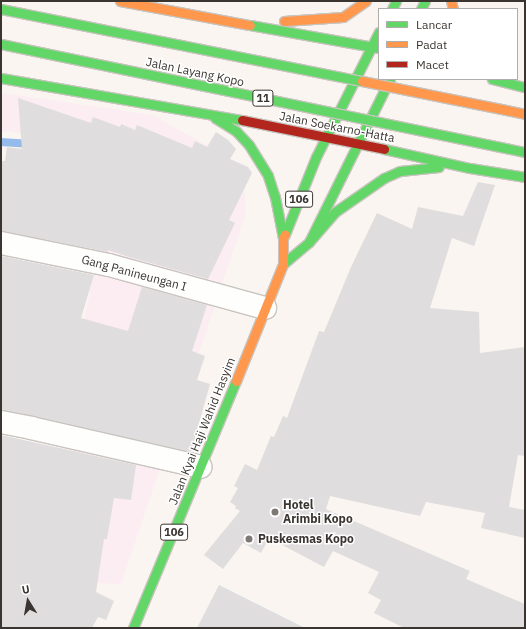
<!DOCTYPE html>
<style>
body{margin:0}
#map{position:relative;width:526px;height:629px;overflow:hidden;background:#faf5f0;font-family:"IBM Plex Sans",sans-serif}
div>[style]{position:absolute}
[style*='--x']{left:calc(var(--x)*1px);top:calc(var(--y)*1px);width:calc(var(--w)*1px);rotate:calc(var(--a)*1deg)}
.commercial>*{inset:0;background:#fbedf2}
.stream>*{height:8px;margin:-4px;padding:0 4px;transform-origin:4px;border-radius:4px;background:#94bbea}
.building>*{inset:0;background:#e0ddde}
.roads{filter:drop-shadow(1px 0 #c8c4bf) drop-shadow(-1px 0 #c8c4bf) drop-shadow(0 1px #c8c4bf) drop-shadow(0 -1px #c8c4bf)}
.street>*{height:22px;margin:-11px;padding:0 11px;transform-origin:11px;border-radius:11px;background:#fefefd}
.fast>*{height:9px;margin:-4.5px;padding:0 4.5px;transform-origin:4.5px;border-radius:4.5px;background:#63d668}
.slow>*{height:9px;margin:-4.5px;padding:0 4.5px;transform-origin:4.5px;border-radius:4.5px;background:#ff974d}
.jam>*{height:9px;margin:-4.5px;padding:0 4.5px;transform-origin:4.5px;border-radius:4.5px;background:#b3261e}
.bridges{filter:drop-shadow(1px 0 #c8c4bf) drop-shadow(-1px 0 #c8c4bf) drop-shadow(0 1px #c8c4bf) drop-shadow(0 -1px #c8c4bf)}
.fast-bridge>*{height:9px;margin:-4.5px;padding:0 4.5px;transform-origin:4.5px;border-radius:4.5px;background:#63d668}
.slow-bridge>*{height:9px;margin:-4.5px;padding:0 4.5px;transform-origin:4.5px;border-radius:4.5px;background:#ff974d}
.dots>*{width:11px;height:11px;translate:-50% -50%;box-sizing:border-box;border:2px solid #fff;border-radius:50%}
span{translate:-50% -50%;white-space:nowrap;text-align:center;line-height:1.15;-webkit-text-stroke:3px #fff;paint-order:stroke}
.shield-label span{padding:1px 3px;background:#fff;border:1px solid;border-radius:3px;-webkit-text-stroke-width:0}
.shield-label{font-size:11px;color:#3a3530;font-weight:700}
.street-label{font-size:12px;color:#3a3530}
.poi-label{font-size:12px;color:#3a3530;font-weight:700}
.left{translate:0 -50%;text-align:left}
.frame{position:absolute;inset:0;border:2px solid #3a3530;pointer-events:none}
.legend{position:absolute;left:378px;top:8px;width:140px;height:72px;box-sizing:border-box;background:#fff;border:1px solid #b0aeac;margin:0;padding:5px 7px;list-style:none;font-size:12px;color:#3a3530}
.legend li{display:flex;align-items:center;gap:8px;height:20px}
.legend b{width:20px;border:1px solid #b0aeac}
.north{position:absolute;left:8px;top:581px;width:40px;height:40px;-webkit-text-stroke:3px #fff;paint-order:stroke;rotate:349deg;font-size:11px;font-weight:700;line-height:16px;text-align:center;color:#3a3530}
.north::after{content:'';display:block;margin:auto;width:14px;height:18px;background:#3a3530;clip-path:polygon(50% 0,100% 100%,50% 72%,0 100%)}
</style>
<div id="map">
<div class="commercial">
<div style="clip-path:polygon(1px 93px,153px 115px,218px 152px,243px 175px,246px 213px,121px 584px,17px 580px,48px 498px,66px 425px,40px 413px,77px 358px,115px 164px,11px 131px,1px 132px)"></div>
</div>
<div class="stream">
<div style="--x:1;--y:142;--w:30;--a:4"></div>
</div>
<div class="building">
<div style="clip-path:polygon(18px 98px,91px 123px,93px 117px,120px 127px,121px 124px,135px 130px,137px 125px,192px 148px,195px 141px,207px 147px,216px 132px,228px 140px,236px 149px,230px 159px,248px 167px,252px 173px,229px 220px,235px 223px,208px 279px,129px 257px,108px 250px,108px 252px,1px 231px,1px 161px,5px 161px,7px 147px,22px 149px)"></div>
<div style="clip-path:polygon(478px 182px,495px 185px,474px 246px,452px 238px,430px 308px,479px 312px,480px 353px,525px 347px,525px 456px,518px 455px,509px 507px,525px 510px,525px 538px,481px 528px,485px 513px,426px 502px,420px 516px,330px 496px,326px 509px,470px 571px,466px 579px,525px 604px,525px 628px,404px 628px,374px 613px,381px 600px,368px 593px,379px 572px,333px 551px,324px 567px,269px 538px,261px 553px,243px 543px,223px 569px,204px 555px,240px 511px,235px 508px,236px 506px,230px 502px,238px 488px,234px 486px,245px 464px,257px 470px,271px 436px,274px 437px,283px 416px,287px 418px,319px 331px,324px 332px,351px 267px,377px 213px,412px 229px,418px 207px,463px 216px)"></div>
<div style="clip-path:polygon(1px 256px,94px 275px,81px 318px,128px 331px,142px 287px,207px 305px,192px 351px,205px 356px,197px 380px,210px 384px,191px 452px,1px 410px)"></div>
<div style="clip-path:polygon(1px 435px,136px 465px,131px 500px,114px 498px,107px 539px,104px 539px,96px 592px,114px 601px,106px 620px,98px 617px,92px 628px,1px 628px)"></div>
<div style="clip-path:polygon(219px 585px,305px 628px,197px 628px)"></div>
</div>
<div class="roads">
<div class="street">
<div style="--x:1;--y:243;--w:110;--a:11.5"></div>
<div style="--x:109;--y:265;--w:162;--a:15.4"></div>
<div style="--x:1;--y:422;--w:31;--a:11"></div>
<div style="--x:31;--y:428;--w:174;--a:12.9"></div>
</div>
<div class="fast">
<div style="--x:392;--y:9;--w:9;--a:-63"></div>
<div style="--x:421;--y:9;--w:9;--a:-63"></div>
<div style="--x:250;--y:25;--w:131;--a:10.1"></div>
<div style="--x:1;--y:78;--w:245;--a:9.9"></div>
<div style="--x:492;--y:79;--w:34;--a:14"></div>
<div style="--x:215;--y:118;--w:25;--a:32"></div>
<div style="--x:236;--y:131;--w:19;--a:47"></div>
<div style="--x:249;--y:145;--w:36;--a:58"></div>
<div style="--x:268;--y:176;--w:22;--a:72"></div>
<div style="--x:275;--y:197;--w:42;--a:79"></div>
<div style="--x:384;--y:149;--w:88;--a:12.5"></div>
<div style="--x:470;--y:168;--w:56;--a:9.3"></div>
<div style="--x:285;--y:234;--w:83;--a:-68.1"></div>
<div style="--x:316;--y:157;--w:140;--a:-63.3"></div>
<div style="--x:309;--y:242;--w:40;--a:-49"></div>
<div style="--x:335;--y:212;--w:60;--a:-34.8"></div>
<div style="--x:384;--y:178;--w:17;--a:-24"></div>
<div style="--x:400;--y:171;--w:39;--a:-6"></div>
<div style="--x:283;--y:264;--w:34;--a:-40"></div>
<div style="--x:309;--y:242;--w:182;--a:-63.6"></div>
<div style="--x:133;--y:628;--w:268;--a:-67.4"></div>
</div>
<div class="slow">
<div style="--x:120;--y:1;--w:132;--a:10.5"></div>
<div style="--x:451;--y:1;--w:8;--a:76"></div>
<div style="--x:284;--y:21;--w:59;--a:-3.9"></div>
<div style="--x:343;--y:17;--w:28;--a:-35"></div>
<div style="--x:236;--y:381;--w:126;--a:-68.1"></div>
<div style="--x:283;--y:264;--w:26;--a:-90"></div>
<div style="--x:283;--y:238;--w:4;--a:-63"></div>
</div>
<div class="jam">
<div style="--x:242;--y:120;--w:145;--a:11.5"></div>
</div>
</div>
<div class="bridges">
<div class="fast-bridge">
<div style="--x:1;--y:9;--w:368;--a:11.3"></div>
<div style="--x:1;--y:44;--w:535;--a:11.65"></div>
</div>
<div class="slow-bridge">
<div style="--x:362;--y:81;--w:166;--a:11.4"></div>
</div>
</div>
<div class="dots">
<div style="left:275px;top:512px;background:#7d7873"></div>
<div style="left:249px;top:539px;background:#7d7873"></div>
</div>
<div class="shield-label">
<span style="left:263px;top:98px">11</span>
<span style="left:299px;top:199px">106</span>
<span style="left:174px;top:532px">106</span>
</div>
<div class="street-label">
<span style="left:195px;top:72px;rotate:12deg">Jalan Layang Kopo</span>
<span style="left:337px;top:127px;rotate:11deg">Jalan Soekarno-Hatta</span>
<span style="left:134px;top:273px;rotate:15deg">Gang Panineungan I</span>
<span style="left:202px;top:431px;rotate:-68deg">Jalan Kyai Haji Wahid Hasyim</span>
</div>
<div class="poi-label">
<span class="left" style="left:283px;top:512px">Hotel<br>Arimbi Kopo</span>
<span class="left" style="left:258px;top:539px">Puskesmas Kopo</span>
</div>
<div class="frame"></div>
<ul class="legend">
<li><b style="height:5px;background:#63d668"></b>Lancar</li>
<li><b style="height:5px;background:#ff974d"></b>Padat</li>
<li><b style="height:5px;background:#b3261e"></b>Macet</li>
</ul>
<div class="north">U</div>
</div>
